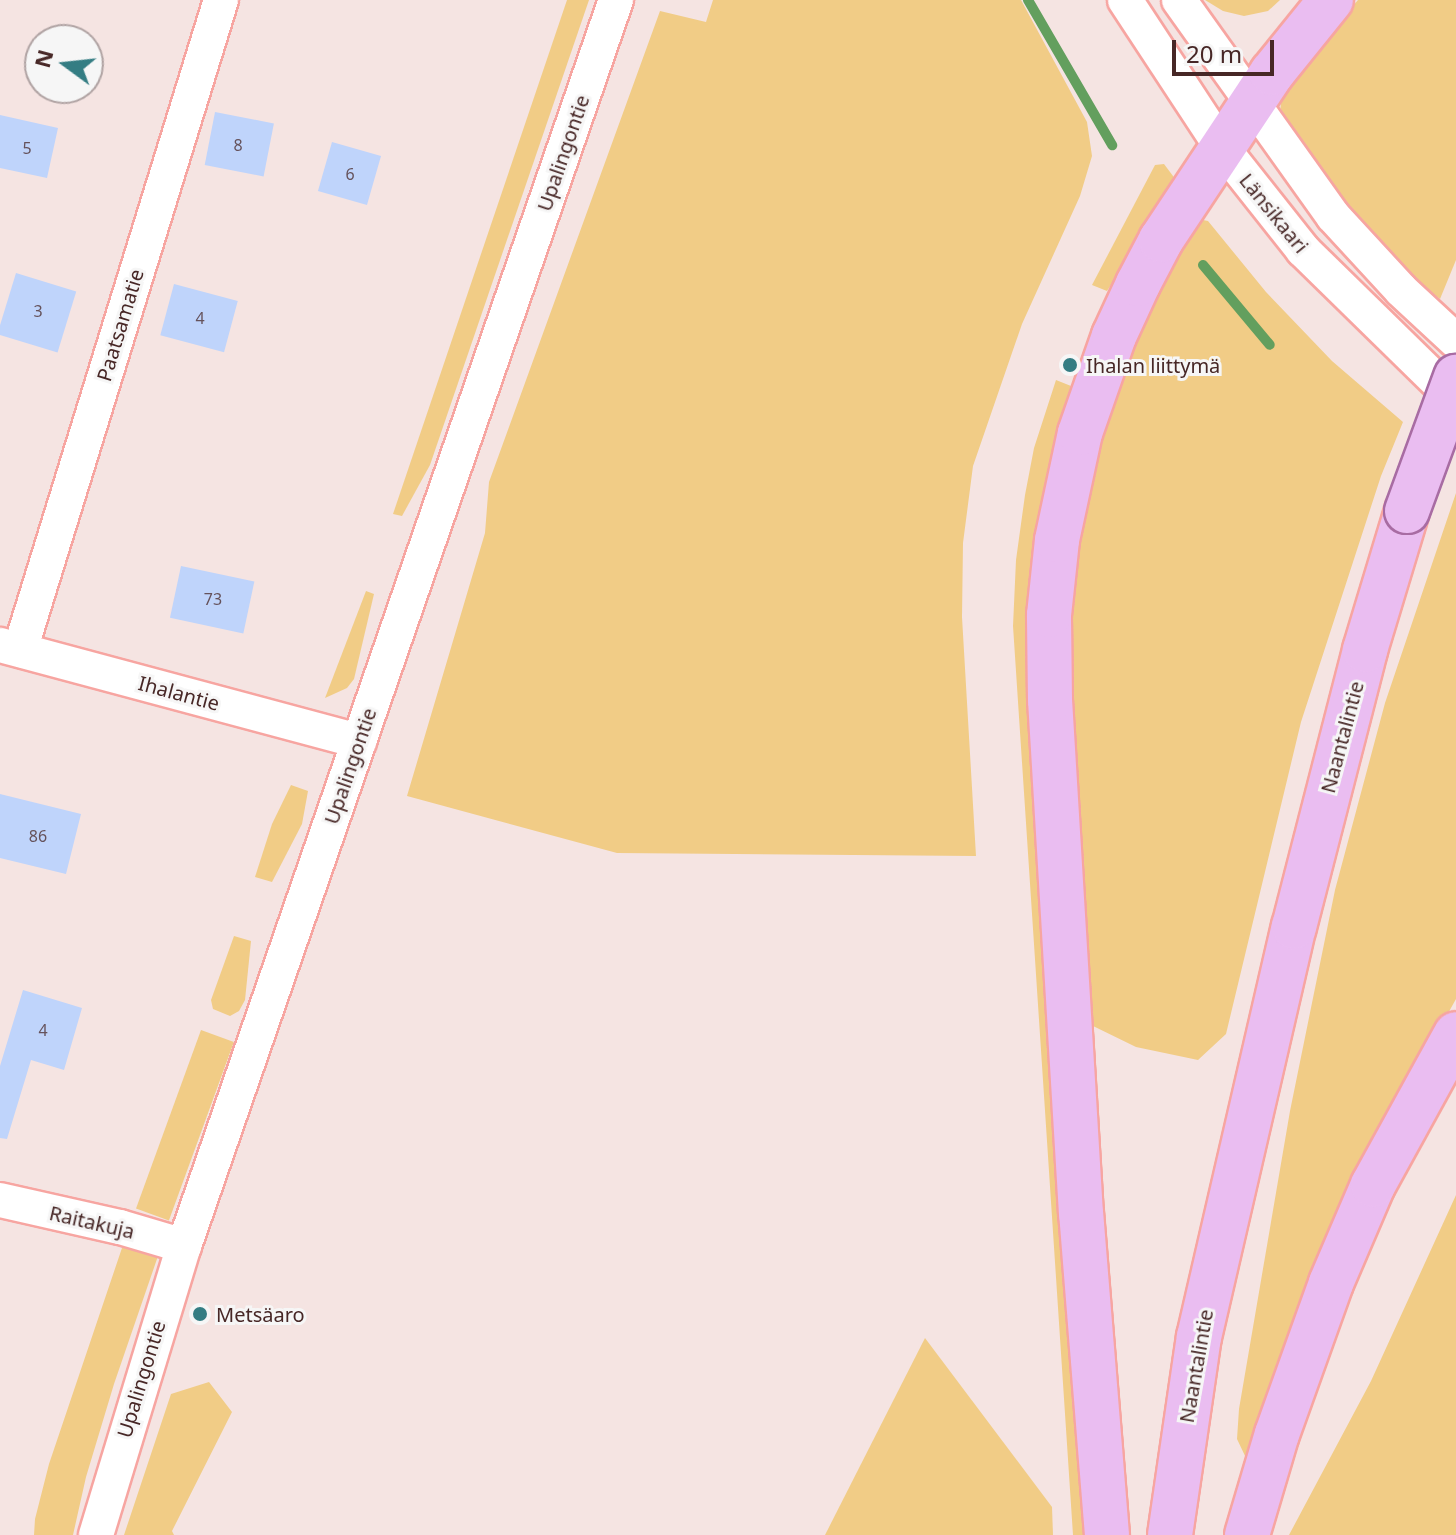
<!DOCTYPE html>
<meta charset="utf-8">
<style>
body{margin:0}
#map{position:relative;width:1456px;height:1535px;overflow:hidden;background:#f5e4e2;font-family:"Noto Sans",sans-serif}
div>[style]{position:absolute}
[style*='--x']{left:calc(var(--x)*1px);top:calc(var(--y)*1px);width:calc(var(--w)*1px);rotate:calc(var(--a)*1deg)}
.green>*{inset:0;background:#f1cc86;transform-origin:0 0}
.stream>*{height:10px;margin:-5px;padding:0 5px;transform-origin:5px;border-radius:5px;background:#639f5e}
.building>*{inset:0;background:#bfd4fb;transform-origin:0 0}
.roads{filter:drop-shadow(2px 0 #f7a5a1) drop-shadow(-2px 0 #f7a5a1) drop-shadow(0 2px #f7a5a1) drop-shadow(0 -2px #f7a5a1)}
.minor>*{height:34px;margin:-17px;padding:0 17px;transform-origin:17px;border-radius:17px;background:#fff}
.major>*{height:44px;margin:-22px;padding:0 22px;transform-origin:22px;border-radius:22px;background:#eabdf1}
.bridges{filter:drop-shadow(2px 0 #a86ca3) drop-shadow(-2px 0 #a86ca3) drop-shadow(0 2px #a86ca3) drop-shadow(0 -2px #a86ca3)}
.major-bridge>*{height:44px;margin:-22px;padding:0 22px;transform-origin:22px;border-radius:22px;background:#eabdf1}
.dots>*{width:22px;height:22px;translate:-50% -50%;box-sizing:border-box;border:4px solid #f6f6f6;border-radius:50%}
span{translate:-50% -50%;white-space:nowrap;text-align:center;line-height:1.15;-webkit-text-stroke:6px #f6f6f6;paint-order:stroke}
.number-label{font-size:16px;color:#65525b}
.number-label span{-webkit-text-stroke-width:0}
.street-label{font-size:20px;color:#472726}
.poi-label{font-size:20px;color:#472726}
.left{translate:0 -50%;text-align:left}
.north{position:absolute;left:24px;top:24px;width:80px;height:80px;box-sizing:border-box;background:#f6f6f6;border:2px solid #b0a3a3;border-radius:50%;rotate:285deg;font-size:22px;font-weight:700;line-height:32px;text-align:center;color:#472726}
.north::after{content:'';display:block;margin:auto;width:28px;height:36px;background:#347d83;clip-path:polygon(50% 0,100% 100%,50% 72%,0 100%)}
.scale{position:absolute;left:1172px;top:40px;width:102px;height:36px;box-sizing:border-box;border:4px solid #472726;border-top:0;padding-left:10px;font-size:24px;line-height:28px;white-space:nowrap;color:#472726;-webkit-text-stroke:6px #f6f6f6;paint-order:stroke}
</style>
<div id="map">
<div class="green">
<div style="clip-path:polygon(567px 0,589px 0,430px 465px,402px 516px,393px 514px)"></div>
<div style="clip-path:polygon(713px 0,1021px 0,1087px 122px,1092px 156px,1080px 196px,1022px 324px,973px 466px,963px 543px,962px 617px,976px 856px,617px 853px,407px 796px,485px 533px,489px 482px,660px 11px,706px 22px)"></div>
<div style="clip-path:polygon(1205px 0,1280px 0,1268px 11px,1244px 16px,1223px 11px)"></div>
<div style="clip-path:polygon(1358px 0,1456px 0,1456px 260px,1440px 299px,1418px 283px,1373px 238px,1279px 119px,1283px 88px)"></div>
<div style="clip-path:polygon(1164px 164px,1176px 180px,1147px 230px,1107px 291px,1092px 285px,1155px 165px)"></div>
<div style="clip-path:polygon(1198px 219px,1208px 221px,1266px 292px,1332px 361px,1403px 422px,1381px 476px,1301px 722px,1226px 1034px,1198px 1060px,1136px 1047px,1091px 1025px,1065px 644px,1076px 544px,1095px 455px,1117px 379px,1151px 298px)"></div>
<div style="clip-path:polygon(1056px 380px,1071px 386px,1046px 479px,1037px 568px,1085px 1535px,1073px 1535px,1013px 626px,1016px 560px,1025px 495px,1034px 448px)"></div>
<div style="clip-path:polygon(1456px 493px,1456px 999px,1407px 1087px,1252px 1456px,1246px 1458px,1237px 1439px,1239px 1409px,1290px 1111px,1335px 890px,1385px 703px)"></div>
<div style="clip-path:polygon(366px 591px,374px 594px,354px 679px,347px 688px,325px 698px)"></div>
<div style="clip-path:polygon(291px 785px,308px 791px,302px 824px,272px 882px,255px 877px,272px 824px)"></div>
<div style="clip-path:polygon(234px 936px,251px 941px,245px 1000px,239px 1011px,230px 1016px,213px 1009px,211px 1000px)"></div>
<div style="left:201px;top:1030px;width:35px;height:190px;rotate:20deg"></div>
<div style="clip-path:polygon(1456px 1195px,1456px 1535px,1289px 1535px,1371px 1381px)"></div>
<div style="clip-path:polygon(124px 1242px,158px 1256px,114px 1384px,86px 1477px,73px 1535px,34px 1535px,35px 1519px,49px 1464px)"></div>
<div style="clip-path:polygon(925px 1338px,1052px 1507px,1053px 1535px,825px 1535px)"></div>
<div style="clip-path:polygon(209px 1382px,232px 1412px,172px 1531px,174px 1535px,124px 1535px,171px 1394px)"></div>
</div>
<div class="stream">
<div style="--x:1028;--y:0;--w:168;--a:59.9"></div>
<div style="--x:1203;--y:265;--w:104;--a:50.1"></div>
</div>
<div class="building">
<div style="left:215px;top:112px;width:60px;height:54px;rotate:11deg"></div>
<div style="clip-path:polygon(0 115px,58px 128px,47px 178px,0 168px)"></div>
<div style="left:332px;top:142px;width:51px;height:51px;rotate:16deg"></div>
<div style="left:16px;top:273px;width:63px;height:64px;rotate:17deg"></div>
<div style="left:174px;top:284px;width:66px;height:53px;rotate:15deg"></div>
<div style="left:181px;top:566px;width:75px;height:53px;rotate:12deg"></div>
<div style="clip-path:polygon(0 794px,81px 814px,66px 874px,0 858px)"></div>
<div style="clip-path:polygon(23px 990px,82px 1008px,64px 1070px,31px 1060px,7px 1139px,0 1138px,0 1066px)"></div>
</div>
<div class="roads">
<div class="minor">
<div style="--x:1125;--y:0;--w:178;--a:56.7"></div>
<div style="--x:1223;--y:149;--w:129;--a:51.6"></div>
<div style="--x:1303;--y:250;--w:214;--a:44.4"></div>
<div style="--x:1179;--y:0;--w:265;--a:54.5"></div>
<div style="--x:1333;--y:216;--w:100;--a:47.4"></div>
<div style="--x:1401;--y:290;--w:75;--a:42.8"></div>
<div style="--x:0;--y:645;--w:372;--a:15"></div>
<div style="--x:20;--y:650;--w:680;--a:-72.82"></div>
<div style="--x:0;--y:1200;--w:123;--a:12.7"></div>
<div style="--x:120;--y:1227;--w:67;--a:16.5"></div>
<div style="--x:96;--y:1535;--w:302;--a:-73.1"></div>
<div style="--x:184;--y:1246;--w:1319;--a:-70.88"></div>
</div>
<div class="major">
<div style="--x:1107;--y:1535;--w:322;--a:-94.6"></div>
<div style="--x:1081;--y:1214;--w:515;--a:-93.45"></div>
<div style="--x:1050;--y:700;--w:85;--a:-90.7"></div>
<div style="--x:1049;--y:615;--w:75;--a:-83.9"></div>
<div style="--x:1057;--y:540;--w:109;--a:-77.9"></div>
<div style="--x:1080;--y:433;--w:103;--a:-70.7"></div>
<div style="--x:1114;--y:336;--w:57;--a:-65.2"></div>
<div style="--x:1138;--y:284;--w:50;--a:-62.4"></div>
<div style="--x:1161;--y:240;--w:201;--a:-56.4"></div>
<div style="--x:1272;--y:73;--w:94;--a:-51.1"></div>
<div style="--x:1170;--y:1535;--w:200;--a:-81.7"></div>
<div style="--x:1199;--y:1337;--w:421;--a:-77"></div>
<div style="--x:1294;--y:927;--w:286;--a:-75.6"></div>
<div style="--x:1365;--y:650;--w:145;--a:-73.2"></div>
<div style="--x:1247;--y:1535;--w:105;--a:-73.5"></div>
<div style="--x:1277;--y:1434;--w:160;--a:-70.3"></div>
<div style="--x:1331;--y:1283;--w:107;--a:-66.8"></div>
<div style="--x:1373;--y:1185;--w:172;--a:-61.2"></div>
</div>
</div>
<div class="bridges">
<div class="major-bridge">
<div style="--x:1407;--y:511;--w:143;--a:-69.9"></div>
</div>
</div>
<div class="dots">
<div style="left:1070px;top:365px;background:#347d83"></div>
<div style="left:200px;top:1314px;background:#347d83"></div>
</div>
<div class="number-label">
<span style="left:238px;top:145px">8</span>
<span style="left:27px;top:148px">5</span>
<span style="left:350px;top:174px">6</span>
<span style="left:38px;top:311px">3</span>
<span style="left:200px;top:318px">4</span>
<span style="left:213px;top:599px">73</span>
<span style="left:38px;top:836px">86</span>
<span style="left:43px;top:1030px">4</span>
</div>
<div class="street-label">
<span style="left:563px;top:153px;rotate:-71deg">Upalingontie</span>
<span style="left:1274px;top:213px;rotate:51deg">Länsikaari</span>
<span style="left:120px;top:325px;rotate:-73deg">Paatsamatie</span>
<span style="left:179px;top:693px;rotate:15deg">Ihalantie</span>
<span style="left:1342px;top:737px;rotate:-75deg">Naantalintie</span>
<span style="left:350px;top:766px;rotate:-71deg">Upalingontie</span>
<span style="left:92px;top:1222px;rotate:13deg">Raitakuja</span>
<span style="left:1196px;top:1366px;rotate:-80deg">Naantalintie</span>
<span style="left:141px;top:1379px;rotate:-73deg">Upalingontie</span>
</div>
<div class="poi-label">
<span class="left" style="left:1086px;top:365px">Ihalan liittymä</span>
<span class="left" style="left:216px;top:1314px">Metsäaro</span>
</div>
<div class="north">N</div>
<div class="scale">20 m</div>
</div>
